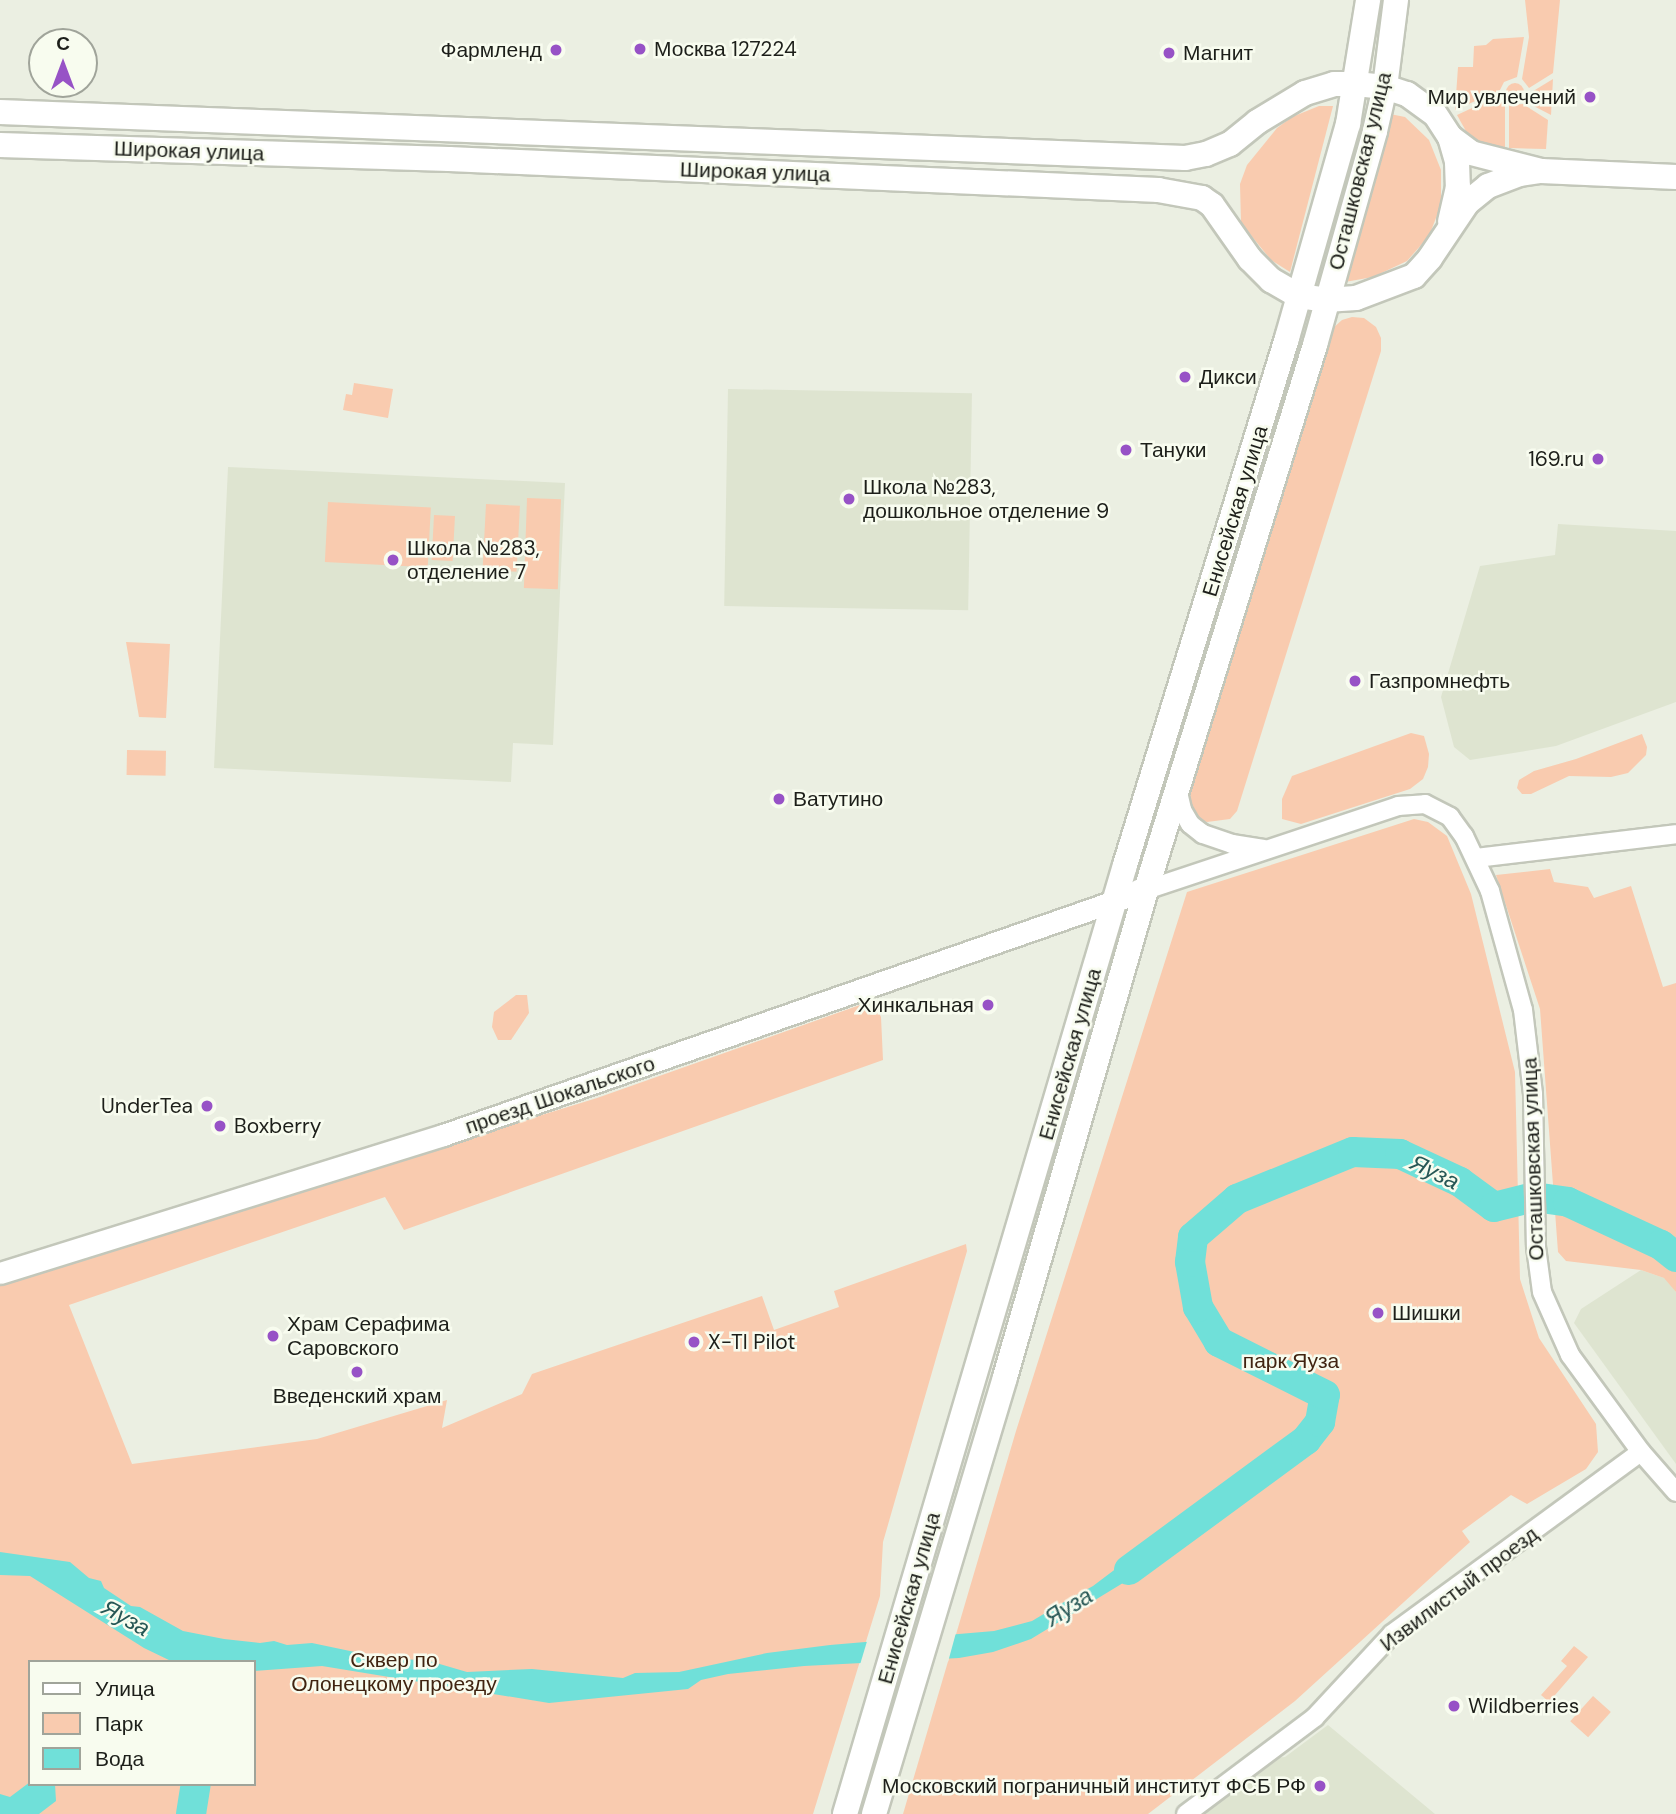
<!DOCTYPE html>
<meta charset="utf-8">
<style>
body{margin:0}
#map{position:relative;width:1676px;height:1814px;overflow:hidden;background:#ebefe2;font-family:"DM Sans",sans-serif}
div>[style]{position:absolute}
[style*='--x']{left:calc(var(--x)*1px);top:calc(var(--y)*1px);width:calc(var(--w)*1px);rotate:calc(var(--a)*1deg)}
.built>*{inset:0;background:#dee4d0;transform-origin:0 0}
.green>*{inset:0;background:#f9cbaf;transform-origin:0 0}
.round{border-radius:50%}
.water>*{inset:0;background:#70e0d9}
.pier>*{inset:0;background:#ebefe2}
.river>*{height:30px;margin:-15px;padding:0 15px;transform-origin:15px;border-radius:15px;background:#70e0d9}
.roads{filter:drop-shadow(2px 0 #c3c7ba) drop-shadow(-2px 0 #c3c7ba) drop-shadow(0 2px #c3c7ba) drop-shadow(0 -2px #c3c7ba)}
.minor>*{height:18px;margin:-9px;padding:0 9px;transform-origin:9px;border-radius:9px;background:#fff}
.tertiary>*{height:21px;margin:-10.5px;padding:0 10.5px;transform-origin:10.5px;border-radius:10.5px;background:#fff}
.secondary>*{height:24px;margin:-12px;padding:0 12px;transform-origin:12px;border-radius:12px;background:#fff}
.dots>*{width:19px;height:19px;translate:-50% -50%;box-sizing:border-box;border:4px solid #f8fcef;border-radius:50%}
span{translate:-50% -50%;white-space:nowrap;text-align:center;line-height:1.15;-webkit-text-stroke:5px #f8fcef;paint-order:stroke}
.poi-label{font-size:21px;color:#1d1f1a}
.left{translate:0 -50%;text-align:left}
.right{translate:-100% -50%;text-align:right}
.street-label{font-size:21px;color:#1d1f1a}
.park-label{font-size:21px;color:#402411}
.water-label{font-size:23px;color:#265755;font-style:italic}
.legend{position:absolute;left:28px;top:1660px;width:228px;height:126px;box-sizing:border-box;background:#f8fcef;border:2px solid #a0a49a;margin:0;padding:9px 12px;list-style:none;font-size:21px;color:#1d1f1a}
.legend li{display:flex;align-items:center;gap:14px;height:35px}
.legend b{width:35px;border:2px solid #a0a49a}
.north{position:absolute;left:28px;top:28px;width:70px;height:70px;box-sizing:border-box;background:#f8fcef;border:2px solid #a0a49a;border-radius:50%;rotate:0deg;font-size:19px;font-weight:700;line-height:28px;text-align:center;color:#1d1f1a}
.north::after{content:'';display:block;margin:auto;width:24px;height:32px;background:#9752c6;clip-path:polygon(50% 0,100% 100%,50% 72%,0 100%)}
</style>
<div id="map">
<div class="built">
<div style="left:728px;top:389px;width:244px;height:217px;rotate:1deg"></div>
<div style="clip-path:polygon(228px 467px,565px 483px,553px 745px,513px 743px,511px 782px,214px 768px)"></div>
<div style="clip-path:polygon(1558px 524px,1676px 531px,1676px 702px,1556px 746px,1470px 760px,1454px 747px,1441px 697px,1480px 566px,1555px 555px)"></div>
<div style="clip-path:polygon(1641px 1270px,1667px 1279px,1676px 1292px,1676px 1464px,1574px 1323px,1581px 1309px)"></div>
<div style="clip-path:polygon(1328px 1725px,1435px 1814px,1203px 1814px,1275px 1758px,1285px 1757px)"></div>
</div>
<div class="green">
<div style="clip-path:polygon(1525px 0,1560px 0,1553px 73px,1529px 88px,1522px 79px,1529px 37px)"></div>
<div style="clip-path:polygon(1524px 37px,1517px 77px,1504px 82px,1500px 90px,1455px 110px,1458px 67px,1473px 67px,1474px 46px,1486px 45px,1493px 39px)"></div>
<div style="clip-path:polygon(1553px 79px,1551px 115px,1526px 102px,1530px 93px)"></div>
<div class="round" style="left:1506px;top:83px;width:18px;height:18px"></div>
<div style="clip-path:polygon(1500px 95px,1505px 103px,1505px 148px,1483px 147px,1472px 142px,1457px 115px)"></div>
<div style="clip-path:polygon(1523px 104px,1548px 120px,1546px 149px,1509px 148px,1509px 105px)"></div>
<div style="clip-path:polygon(1319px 106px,1333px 106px,1290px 272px,1271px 260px,1241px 223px,1240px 184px,1247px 165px,1277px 128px,1292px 117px)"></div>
<div style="clip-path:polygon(1390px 114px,1405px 117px,1429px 140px,1441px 170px,1441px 205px,1429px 236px,1407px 261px,1373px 277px,1345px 282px)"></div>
<div style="clip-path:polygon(1352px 317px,1364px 318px,1376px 327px,1381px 338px,1381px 351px,1237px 811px,1230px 819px,1207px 822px,1198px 819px,1192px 809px,1190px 796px,1324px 348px,1332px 329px,1342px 320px)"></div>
<div style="clip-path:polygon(354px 383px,393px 389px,388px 418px,343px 410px,346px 394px,352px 395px)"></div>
<div style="left:527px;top:498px;width:34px;height:90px;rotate:2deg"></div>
<div style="left:328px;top:502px;width:103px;height:60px;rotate:3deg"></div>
<div style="left:486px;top:504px;width:34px;height:66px;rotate:3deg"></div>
<div style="left:434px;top:515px;width:21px;height:45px;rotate:3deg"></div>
<div style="clip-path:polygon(126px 642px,170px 644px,166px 718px,139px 717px)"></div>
<div style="clip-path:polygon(1411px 733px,1424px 736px,1429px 754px,1428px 767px,1423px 779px,1410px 789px,1301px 824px,1282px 819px,1282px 799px,1292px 776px)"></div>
<div style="clip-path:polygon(1642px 734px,1647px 747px,1646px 755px,1628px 773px,1611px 777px,1569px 776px,1531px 794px,1522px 794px,1517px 788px,1519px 780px,1534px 771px,1576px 759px)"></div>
<div style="left:127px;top:750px;width:39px;height:25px;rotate:1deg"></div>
<div style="clip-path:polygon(1414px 819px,1428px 822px,1447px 836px,1471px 894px,1515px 1072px,1520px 1279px,1539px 1338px,1596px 1424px,1598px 1452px,1586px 1469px,1527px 1504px,1511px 1495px,1462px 1531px,1470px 1542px,1295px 1701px,1148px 1814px,903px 1814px,1016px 1431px,1187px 892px)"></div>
<div style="clip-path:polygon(1550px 869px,1554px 882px,1588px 887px,1594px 898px,1631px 886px,1663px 987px,1676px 983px,1676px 1292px,1664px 1278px,1641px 1270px,1566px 1261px,1558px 1252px,1540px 1009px,1496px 875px)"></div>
<div style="clip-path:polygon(516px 995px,527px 995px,529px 1013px,511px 1040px,498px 1040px,492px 1027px,494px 1012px)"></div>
<div style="clip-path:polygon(evenodd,860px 1005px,877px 1009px,881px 1017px,883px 1060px,404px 1230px,385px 1197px,69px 1305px,132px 1464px,317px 1439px,447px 1400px,442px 1428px,522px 1394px,532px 1374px,762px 1296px,774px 1330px,839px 1307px,834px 1291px,966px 1244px,967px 1251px,883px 1542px,880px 1596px,813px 1814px,0 1814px,0 1283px,597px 1098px,860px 1005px,30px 1662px,254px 1662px,254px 1784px,30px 1784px,30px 1662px)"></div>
<div style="clip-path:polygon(1574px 1646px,1588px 1657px,1549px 1702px,1541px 1695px,1567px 1666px,1561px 1661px)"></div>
<div style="left:1593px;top:1696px;width:24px;height:34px;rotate:42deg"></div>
</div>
<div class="water">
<div style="clip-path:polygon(1154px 1540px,1163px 1551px,1164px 1558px,1031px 1639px,993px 1652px,959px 1658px,804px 1666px,728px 1674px,701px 1680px,688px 1689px,549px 1703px,322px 1666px,254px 1671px,254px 1662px,173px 1662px,144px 1648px,30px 1576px,0 1575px,0 1552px,70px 1562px,89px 1578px,101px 1581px,104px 1588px,131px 1606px,140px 1607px,183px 1631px,224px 1639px,260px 1643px,274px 1641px,287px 1645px,312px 1643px,388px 1659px,426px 1660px,467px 1672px,532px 1669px,623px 1678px,635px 1673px,679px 1672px,767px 1653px,830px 1645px,994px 1631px,1032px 1621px,1057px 1606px,1093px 1586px)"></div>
<div style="clip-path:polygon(30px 1782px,55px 1784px,56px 1801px,39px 1814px,0 1814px,0 1794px,10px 1797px)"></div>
</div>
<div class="pier">
<div style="clip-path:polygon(957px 1629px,948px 1662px,859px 1668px,868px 1638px)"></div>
</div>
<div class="river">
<div style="--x:1129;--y:1570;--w:220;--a:-36.3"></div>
<div style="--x:1306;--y:1440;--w:23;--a:-52"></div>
<div style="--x:1320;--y:1422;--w:27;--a:-80"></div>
<div style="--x:1325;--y:1395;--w:119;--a:-153.4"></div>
<div style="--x:1219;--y:1342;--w:41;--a:-121"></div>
<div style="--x:1198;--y:1307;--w:46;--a:-100.1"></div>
<div style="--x:1190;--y:1262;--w:25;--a:-83"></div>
<div style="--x:1193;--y:1237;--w:58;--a:-40.8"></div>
<div style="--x:1237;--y:1199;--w:125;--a:-22.1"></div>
<div style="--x:1353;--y:1152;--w:47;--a:2.4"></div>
<div style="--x:1400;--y:1154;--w:66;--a:25"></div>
<div style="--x:1460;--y:1182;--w:42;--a:36.3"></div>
<div style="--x:1494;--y:1207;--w:41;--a:-14"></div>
<div style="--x:1534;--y:1197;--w:34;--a:8"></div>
<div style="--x:1568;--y:1202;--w:102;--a:24.8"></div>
<div style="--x:1661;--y:1245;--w:19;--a:39"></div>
<div style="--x:191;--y:1814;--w:30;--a:-81"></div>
</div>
<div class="roads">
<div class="minor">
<div style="--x:1178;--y:792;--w:18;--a:77"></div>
<div style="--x:1182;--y:810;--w:16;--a:60"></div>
<div style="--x:1190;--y:824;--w:16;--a:38"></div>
<div style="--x:1203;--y:834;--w:31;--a:19"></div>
<div style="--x:1232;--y:844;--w:32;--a:9"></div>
<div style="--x:1476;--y:858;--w:201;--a:-6.8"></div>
<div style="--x:1138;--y:889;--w:8;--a:7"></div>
<div style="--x:1146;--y:890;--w:266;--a:-18.4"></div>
<div style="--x:1398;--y:806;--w:27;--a:-4"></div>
<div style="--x:1425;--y:804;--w:28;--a:27"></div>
<div style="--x:1450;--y:817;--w:24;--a:54"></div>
<div style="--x:1464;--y:836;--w:61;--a:64.7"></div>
<div style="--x:1490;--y:891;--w:123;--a:74.5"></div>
<div style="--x:1523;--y:1010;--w:85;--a:83.2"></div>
<div style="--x:1533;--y:1094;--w:153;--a:88.9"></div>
<div style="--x:1536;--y:1247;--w:45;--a:82.4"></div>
<div style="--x:1542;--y:1292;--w:69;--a:66"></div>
<div style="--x:1570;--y:1355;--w:120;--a:53.8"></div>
<div style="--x:1641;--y:1452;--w:53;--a:48.8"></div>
<div style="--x:1186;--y:1814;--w:161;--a:-36.9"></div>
<div style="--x:1315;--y:1717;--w:113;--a:-47.1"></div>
<div style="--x:1392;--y:1634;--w:308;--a:-36.2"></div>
</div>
<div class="tertiary">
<div style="--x:0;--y:1273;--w:464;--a:-17.3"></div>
<div style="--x:443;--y:1135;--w:744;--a:-19.21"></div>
</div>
<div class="secondary">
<div style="--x:0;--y:112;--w:1186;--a:2.22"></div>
<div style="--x:1185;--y:158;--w:21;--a:-11"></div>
<div style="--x:1206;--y:154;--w:26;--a:-23"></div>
<div style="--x:1230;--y:144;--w:35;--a:-39"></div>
<div style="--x:1257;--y:122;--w:56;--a:-31.1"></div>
<div style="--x:1305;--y:93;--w:30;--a:-17"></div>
<div style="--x:1334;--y:84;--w:22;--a:0"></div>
<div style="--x:1356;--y:84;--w:29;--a:6"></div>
<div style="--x:1385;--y:87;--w:23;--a:18"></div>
<div style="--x:1407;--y:94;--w:34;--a:36"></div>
<div style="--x:1435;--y:114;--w:27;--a:57"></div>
<div style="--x:1450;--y:137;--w:26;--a:74"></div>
<div style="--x:1457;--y:162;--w:25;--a:88"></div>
<div style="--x:1458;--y:187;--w:35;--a:103"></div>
<div style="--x:1450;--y:137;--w:26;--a:37"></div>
<div style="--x:1471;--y:153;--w:72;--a:14.4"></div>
<div style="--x:1541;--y:171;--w:135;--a:2.5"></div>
<div style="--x:0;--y:145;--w:449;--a:1.8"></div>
<div style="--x:449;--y:159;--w:710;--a:2.5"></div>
<div style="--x:1158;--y:190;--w:45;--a:10.3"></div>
<div style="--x:1202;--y:198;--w:12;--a:35"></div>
<div style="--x:1212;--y:205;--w:66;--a:54.9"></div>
<div style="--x:1250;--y:259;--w:30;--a:45"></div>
<div style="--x:1271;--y:280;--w:32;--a:30"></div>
<div style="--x:1299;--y:296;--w:27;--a:8"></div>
<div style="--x:1326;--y:300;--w:30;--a:-4"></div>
<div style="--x:1356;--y:298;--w:62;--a:-20.8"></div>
<div style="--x:1414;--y:276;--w:24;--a:-48"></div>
<div style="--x:1430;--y:258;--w:66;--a:-56.1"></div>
<div style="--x:1467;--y:203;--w:27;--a:-39"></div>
<div style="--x:1488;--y:186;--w:33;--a:-21"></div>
<div style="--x:1519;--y:174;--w:22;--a:-8"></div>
<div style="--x:845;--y:1814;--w:989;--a:-73.56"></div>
<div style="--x:1125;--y:865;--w:551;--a:-72.91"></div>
<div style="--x:1287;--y:338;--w:223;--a:-74.1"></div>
<div style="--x:1348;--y:124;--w:126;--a:-80.8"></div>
<div style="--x:874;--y:1814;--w:456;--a:-73.3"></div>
<div style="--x:1005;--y:1377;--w:507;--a:-73.85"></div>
<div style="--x:1146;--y:890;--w:571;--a:-72.77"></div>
<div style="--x:1315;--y:345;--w:222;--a:-74.3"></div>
<div style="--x:1375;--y:131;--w:45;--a:-77.2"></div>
<div style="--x:1385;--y:87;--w:88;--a:-82.8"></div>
</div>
</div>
<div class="dots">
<div style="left:640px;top:49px;background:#9752c6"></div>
<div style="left:556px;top:50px;background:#9752c6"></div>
<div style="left:1169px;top:53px;background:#9752c6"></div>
<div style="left:1590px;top:97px;background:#9752c6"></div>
<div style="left:1185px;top:377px;background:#9752c6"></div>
<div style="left:1126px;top:450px;background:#9752c6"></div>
<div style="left:1598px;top:459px;background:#9752c6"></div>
<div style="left:849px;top:499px;background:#9752c6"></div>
<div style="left:393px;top:560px;background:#9752c6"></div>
<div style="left:1355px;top:681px;background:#9752c6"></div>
<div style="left:779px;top:799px;background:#9752c6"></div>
<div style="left:988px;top:1005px;background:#9752c6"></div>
<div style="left:207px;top:1106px;background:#9752c6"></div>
<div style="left:220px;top:1126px;background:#9752c6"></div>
<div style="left:1378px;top:1313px;background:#9752c6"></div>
<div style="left:273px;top:1336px;background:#9752c6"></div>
<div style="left:694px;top:1342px;background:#9752c6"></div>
<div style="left:357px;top:1372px;background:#9752c6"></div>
<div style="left:1454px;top:1706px;background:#9752c6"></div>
<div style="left:1320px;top:1786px;background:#9752c6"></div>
</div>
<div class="poi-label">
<span class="left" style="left:654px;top:49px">Москва 127224</span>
<span class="right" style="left:542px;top:50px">Фармленд</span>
<span class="left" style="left:1183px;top:53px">Магнит</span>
<span class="right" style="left:1576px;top:97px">Мир увлечений</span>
<span class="left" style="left:1199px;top:377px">Дикси</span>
<span class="left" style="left:1140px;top:450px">Тануки</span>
<span class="right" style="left:1584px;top:459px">169.ru</span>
<span class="left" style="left:863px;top:499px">Школа №283,<br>дошкольное отделение 9</span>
<span class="left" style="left:407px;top:560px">Школа №283,<br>отделение 7</span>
<span class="left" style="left:1369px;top:681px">Газпромнефть</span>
<span class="left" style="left:793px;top:799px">Ватутино</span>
<span class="right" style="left:974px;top:1005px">Хинкальная</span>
<span class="right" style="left:193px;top:1106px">UnderTea</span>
<span class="left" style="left:234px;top:1126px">Boxberry</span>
<span class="left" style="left:1392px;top:1313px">Шишки</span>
<span class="left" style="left:287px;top:1336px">Храм Серафима<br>Саровского</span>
<span class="left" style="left:708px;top:1342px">X-TI Pilot</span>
<span style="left:357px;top:1396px">Введенский храм</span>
<span class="left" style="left:1468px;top:1706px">Wildberries</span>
<span class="right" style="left:1306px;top:1786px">Московский пограничный институт ФСБ РФ</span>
</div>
<div class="street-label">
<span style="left:189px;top:151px;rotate:2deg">Широкая улица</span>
<span style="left:1360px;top:171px;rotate:-76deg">Осташковская улица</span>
<span style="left:755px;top:172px;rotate:2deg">Широкая улица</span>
<span style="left:1235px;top:511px;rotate:-73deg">Енисейская улица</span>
<span style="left:1070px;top:1054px;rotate:-74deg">Енисейская улица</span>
<span style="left:560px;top:1095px;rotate:-19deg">проезд Шокальского</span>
<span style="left:1533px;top:1159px;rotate:-92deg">Осташковская улица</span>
<span style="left:1459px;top:1589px;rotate:-37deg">Извилистый проезд</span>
<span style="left:909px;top:1598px;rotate:-74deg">Енисейская улица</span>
</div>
<div class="park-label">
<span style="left:1291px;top:1361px">парк Яуза</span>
<span style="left:394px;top:1672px">Сквер по<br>Олонецкому проезду</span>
</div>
<div class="water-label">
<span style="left:1435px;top:1172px;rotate:26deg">Яуза</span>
<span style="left:1069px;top:1607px;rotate:-32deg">Яуза</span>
<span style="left:126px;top:1618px;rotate:29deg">Яуза</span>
</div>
<ul class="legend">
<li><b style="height:9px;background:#fff"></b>Улица</li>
<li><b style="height:19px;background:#f9cbaf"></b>Парк</li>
<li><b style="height:19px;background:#70e0d9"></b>Вода</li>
</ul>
<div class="north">С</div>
</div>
